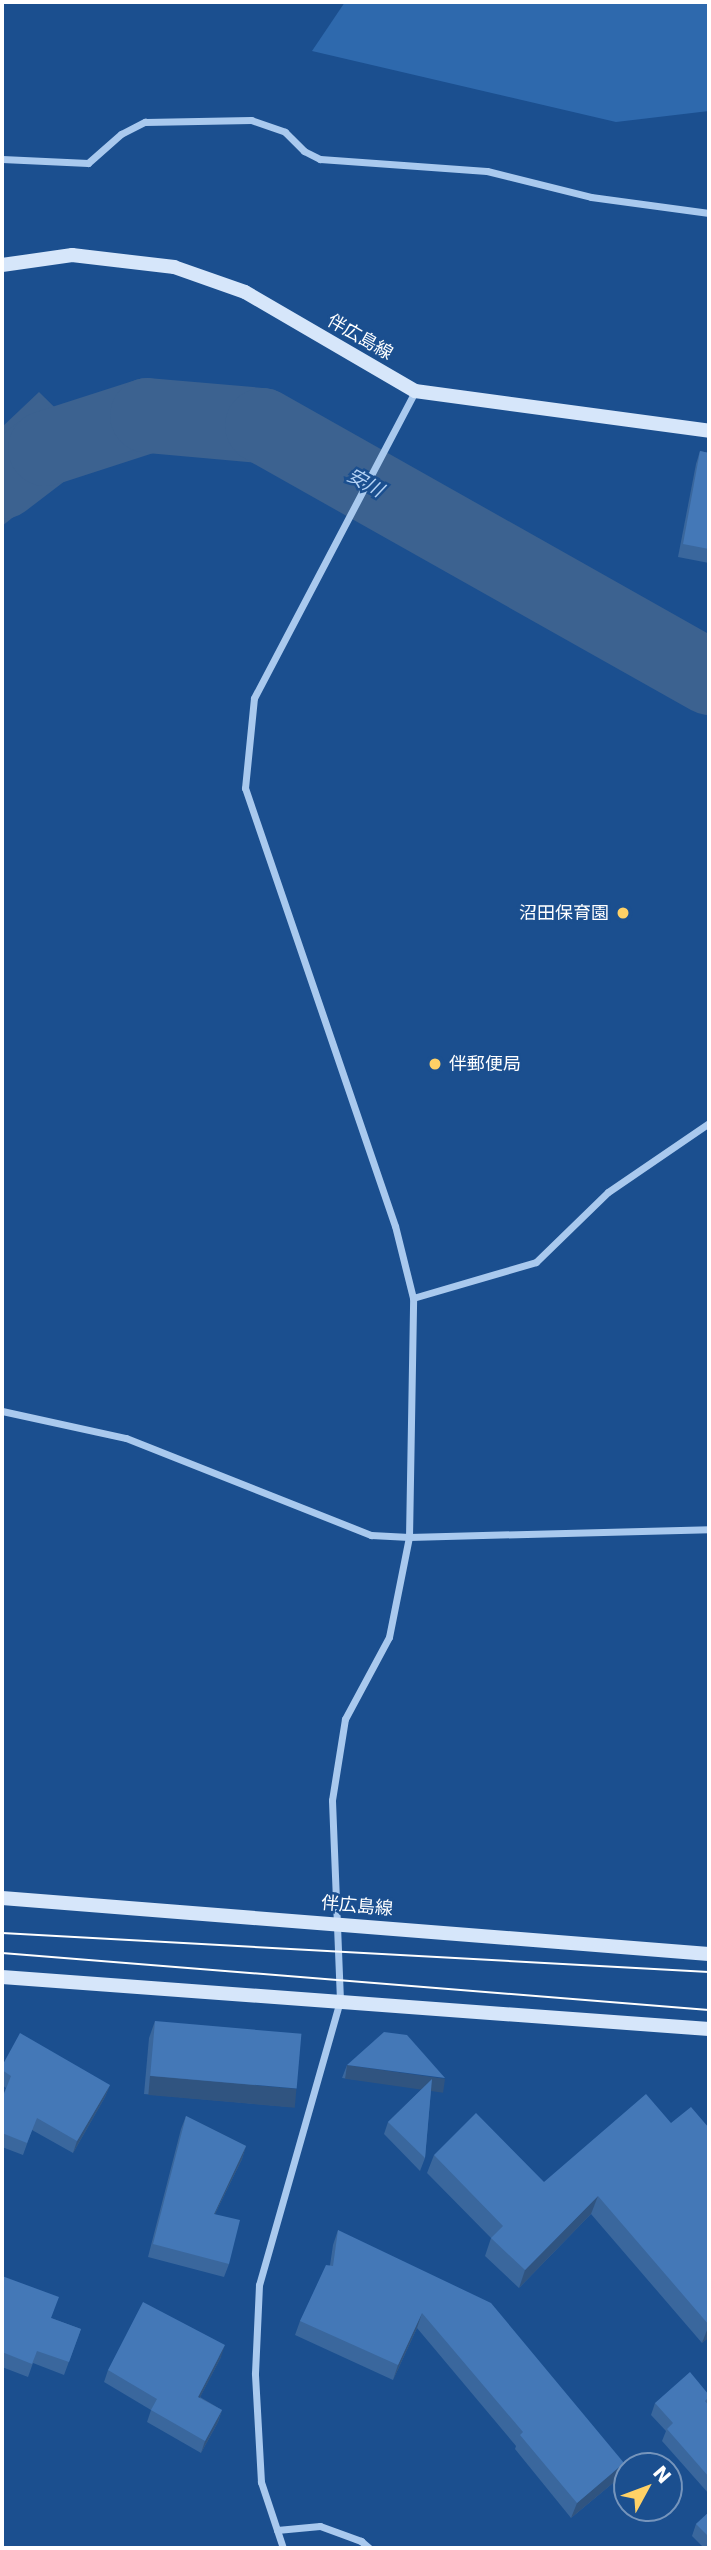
<!DOCTYPE html>
<meta charset="utf-8">
<style>
body{margin:0}
#map{position:relative;width:711px;height:2550px;overflow:hidden;background:#1b4f8f;font-family:"DejaVu Sans","Noto Sans JP",sans-serif}
div>[style]{position:absolute}
[style*='--x']{left:calc(var(--x)*1px);top:calc(var(--y)*1px);width:calc(var(--w)*1px);rotate:calc(var(--a)*1deg)}
.green>*{inset:0;background:#2e69ad}
.water>*{inset:0;background:#3c6290}
.river>*{height:75px;margin:-37.5px;padding:0 37.5px;transform-origin:37.5px;border-radius:37.5px;background:#3c6290}
.street>*{height:7px;margin:-3.5px;padding:0 3.5px;transform-origin:3.5px;border-radius:3.5px;background:#a9c9ee}
.secondary>*{height:14px;margin:-7px;padding:0 7px;transform-origin:7px;border-radius:7px;background:#d6e6fa}
.tram>*{height:2px;margin:-1px;padding:0 1px;transform-origin:1px;border-radius:1px;background:#fff}
.wall>*{inset:0;background:#3a679d}
.shaded-wall>*{inset:0;background:#305480;transform-origin:0 0}
.building>*{inset:0;background:#4478b7;transform-origin:0 0}
.dots>*{width:19px;height:19px;translate:-50% -50%;box-sizing:border-box;border:4px solid #1b4f8f;border-radius:50%}
span{translate:-50% -50%;white-space:nowrap;text-align:center;line-height:1.15;-webkit-text-stroke:5px #1b4f8f;paint-order:stroke}
.street-label{font-size:18px;color:#fff}
.poi-label{font-size:18px;color:#fff}
.right{translate:-100% -50%;text-align:right}
.left{translate:0 -50%;text-align:left}
.water-label{font-size:19px;color:#b5d3f5;font-style:italic}
.frame{position:absolute;inset:0;border:4px solid #fff;pointer-events:none}
.north{position:absolute;left:613px;top:2452px;width:70px;height:70px;box-sizing:border-box;background:#1b4f8f;border:2px solid #7695bc;border-radius:50%;rotate:49deg;font-size:19px;font-weight:700;line-height:28px;text-align:center;color:#fff}
.north::after{content:'';display:block;margin:auto;width:24px;height:32px;background:#ffd166;clip-path:polygon(50% 0,100% 100%,50% 72%,0 100%)}
</style>
<div id="map">
<div class="green">
<div style="clip-path:polygon(345px 2px,709px 2px,709px 111px,616px 122px,312px 51px)"></div>
</div>
<div class="water">
<div style="clip-path:polygon(39px 392px,98px 450px,2px 526px,2px 427px)"></div>
</div>
<div class="river">
<div style="--x:2;--y:481;--w:54;--a:-37.5"></div>
<div style="--x:45;--y:448;--w:107;--a:-17.9"></div>
<div style="--x:147;--y:415;--w:115;--a:5"></div>
<div style="--x:262;--y:425;--w:513;--a:29.41"></div>
</div>
<div class="street">
<div style="--x:2;--y:159;--w:86;--a:2.7"></div>
<div style="--x:88;--y:163;--w:44;--a:-41.3"></div>
<div style="--x:121;--y:134;--w:27;--a:-27"></div>
<div style="--x:145;--y:122;--w:106;--a:-1.1"></div>
<div style="--x:251;--y:120;--w:36;--a:19"></div>
<div style="--x:285;--y:132;--w:27;--a:45"></div>
<div style="--x:304;--y:151;--w:18;--a:27"></div>
<div style="--x:320;--y:159;--w:167;--a:4.1"></div>
<div style="--x:487;--y:171;--w:107;--a:14"></div>
<div style="--x:591;--y:197;--w:119;--a:7.7"></div>
<div style="--x:413;--y:1298;--w:128;--a:-16.3"></div>
<div style="--x:536;--y:1262;--w:100;--a:-44.2"></div>
<div style="--x:608;--y:1192;--w:122;--a:-34.3"></div>
<div style="--x:2;--y:1411;--w:127;--a:12.3"></div>
<div style="--x:126;--y:1438;--w:264;--a:21.6"></div>
<div style="--x:371;--y:1535;--w:38;--a:3"></div>
<div style="--x:409;--y:1537;--w:300;--a:-1.5"></div>
<div style="--x:277;--y:2530;--w:43;--a:-5.3"></div>
<div style="--x:320;--y:2526;--w:44;--a:20.1"></div>
<div style="--x:361;--y:2541;--w:11;--a:41"></div>
<div style="--x:283;--y:2548;--w:70;--a:-108.4"></div>
<div style="--x:261;--y:2482;--w:109;--a:-93.2"></div>
<div style="--x:255;--y:2373;--w:88;--a:-87.4"></div>
<div style="--x:259;--y:2285;--w:296;--a:-74.1"></div>
<div style="--x:340;--y:2000;--w:200;--a:-92.3"></div>
<div style="--x:332;--y:1800;--w:82;--a:-80.9"></div>
<div style="--x:345;--y:1719;--w:93;--a:-61.8"></div>
<div style="--x:389;--y:1637;--w:102;--a:-78.7"></div>
<div style="--x:409;--y:1537;--w:239;--a:-89"></div>
<div style="--x:413;--y:1298;--w:74;--a:-104"></div>
<div style="--x:395;--y:1226;--w:463;--a:-108.9"></div>
<div style="--x:245;--y:788;--w:90;--a:-84.3"></div>
<div style="--x:254;--y:698;--w:347;--a:-62.3"></div>
</div>
<div class="secondary">
<div style="--x:2;--y:265;--w:71;--a:-8.1"></div>
<div style="--x:72;--y:255;--w:103;--a:6.7"></div>
<div style="--x:174;--y:267;--w:75;--a:19.4"></div>
<div style="--x:245;--y:292;--w:197;--a:30.2"></div>
<div style="--x:415;--y:391;--w:297;--a:7.7"></div>
<div style="--x:2;--y:1898;--w:709;--a:4.53"></div>
<div style="--x:2;--y:1977;--w:709;--a:4.21"></div>
</div>
<div class="tram">
<div style="--x:2;--y:1933;--w:708;--a:3.16"></div>
<div style="--x:2;--y:1953;--w:709;--a:4.61"></div>
</div>
<div class="wall">
<div style="clip-path:polygon(700px 451px,709px 453px,709px 563px,678px 557px,696px 464px)"></div>
<div style="clip-path:polygon(155px 2021px,290px 2107px,144px 2094px,149px 2038px)"></div>
<div style="clip-path:polygon(347px 2065px,440px 2090px,431px 2089px,425px 2158px,420px 2171px,384px 2134px,388px 2122px,423px 2088px,342px 2078px)"></div>
<div style="clip-path:polygon(2px 2066px,110px 2085px,105px 2097px,73px 2153px,32px 2130px,23px 2155px,2px 2147px,2px 2098px,6px 2088px,2px 2085px)"></div>
<div style="clip-path:polygon(186px 2116px,246px 2146px,242px 2159px,215px 2214px,229px 2264px,224px 2277px,148px 2257px,181px 2129px)"></div>
<div style="clip-path:polygon(671px 2123px,709px 2128px,709px 2337px,702px 2343px,591px 2214px,519px 2288px,485px 2256px,491px 2238px,427px 2173px,434px 2155px,544px 2182px)"></div>
<div style="clip-path:polygon(338px 2230px,619px 2478px,571px 2518px,515px 2449px,516px 2446px,417px 2328px,393px 2380px,295px 2335px,300px 2321px,330px 2265px,333px 2245px)"></div>
<div style="clip-path:polygon(2px 2276px,51px 2318px,81px 2329px,64px 2375px,33px 2363px,28px 2377px,2px 2367px)"></div>
<div style="clip-path:polygon(221px 2357px,200px 2397px,222px 2410px,218px 2422px,201px 2453px,147px 2422px,151px 2410px,104px 2382px,108px 2370px)"></div>
<div style="clip-path:polygon(709px 2395px,707px 2404px,709px 2406px,709px 2494px,662px 2441px,666px 2431px,651px 2415px,655px 2403px)"></div>
<div style="clip-path:polygon(709px 2512px,709px 2548px,704px 2548px,692px 2536px,696px 2524px)"></div>
</div>
<div class="shaded-wall">
<div style="left:347px;top:2065px;width:99px;height:14px;rotate:8deg"></div>
<div style="left:150px;top:2076px;width:147px;height:19px;rotate:5deg"></div>
<div style="clip-path:polygon(110px 2085px,105px 2097px,73px 2153px,77px 2141px)"></div>
<div style="clip-path:polygon(246px 2146px,242px 2159px,209px 2226px,214px 2214px)"></div>
<div style="clip-path:polygon(598px 2196px,591px 2214px,519px 2288px,525px 2270px)"></div>
<div style="clip-path:polygon(422px 2313px,417px 2328px,393px 2380px,398px 2365px)"></div>
<div style="clip-path:polygon(709px 2325px,709px 2337px,702px 2343px)"></div>
<div style="clip-path:polygon(225px 2345px,221px 2357px,194px 2409px,198px 2397px)"></div>
<div style="clip-path:polygon(222px 2410px,218px 2422px,201px 2453px,205px 2441px)"></div>
<div style="clip-path:polygon(624px 2463px,619px 2478px,571px 2518px,577px 2503px)"></div>
</div>
<div class="building">
<div style="clip-path:polygon(700px 451px,709px 453px,709px 549px,683px 544px)"></div>
<div style="left:155px;top:2021px;width:147px;height:55px;rotate:5deg"></div>
<div style="clip-path:polygon(384px 2032px,407px 2035px,445px 2078px,347px 2065px)"></div>
<div style="clip-path:polygon(20px 2033px,110px 2085px,77px 2141px,37px 2118px,27px 2143px,2px 2133px,2px 2099px,11px 2076px,2px 2070px,2px 2066px)"></div>
<div style="clip-path:polygon(432px 2079px,425px 2158px,388px 2122px)"></div>
<div style="clip-path:polygon(646px 2094px,671px 2123px,691px 2107px,709px 2128px,709px 2325px,598px 2196px,525px 2270px,491px 2238px,503px 2226px,434px 2155px,476px 2113px,544px 2182px)"></div>
<div style="clip-path:polygon(186px 2116px,246px 2146px,214px 2214px,240px 2220px,229px 2264px,153px 2244px)"></div>
<div style="clip-path:polygon(338px 2230px,491px 2303px,624px 2463px,577px 2503px,520px 2435px,523px 2432px,422px 2313px,398px 2365px,300px 2321px,326px 2265px,333px 2266px)"></div>
<div style="clip-path:polygon(2px 2276px,59px 2297px,51px 2318px,81px 2329px,69px 2362px,37px 2351px,32px 2364px,2px 2352px)"></div>
<div style="clip-path:polygon(143px 2302px,225px 2345px,198px 2397px,222px 2410px,205px 2441px,151px 2410px,157px 2399px,108px 2370px)"></div>
<div style="clip-path:polygon(690px 2372px,709px 2395px,709px 2397px,705px 2401px,709px 2406px,709px 2477px,667px 2429px,673px 2423px,655px 2403px)"></div>
<div style="clip-path:polygon(709px 2512px,709px 2537px,696px 2524px)"></div>
</div>
<div class="dots">
<div style="left:623px;top:913px;background:#ffd166"></div>
<div style="left:435px;top:1064px;background:#ffd166"></div>
</div>
<div class="street-label">
<span style="left:360px;top:337px;rotate:30deg">伴広島線</span>
<span style="left:357px;top:1906px;rotate:5deg">伴広島線</span>
</div>
<div class="poi-label">
<span class="right" style="left:609px;top:913px">沼田保育園</span>
<span class="left" style="left:449px;top:1064px">伴郵便局</span>
</div>
<div class="water-label">
<span style="left:365px;top:483px;rotate:29deg">安川</span>
</div>
<div class="frame"></div>
<div class="north">N</div>
</div>
